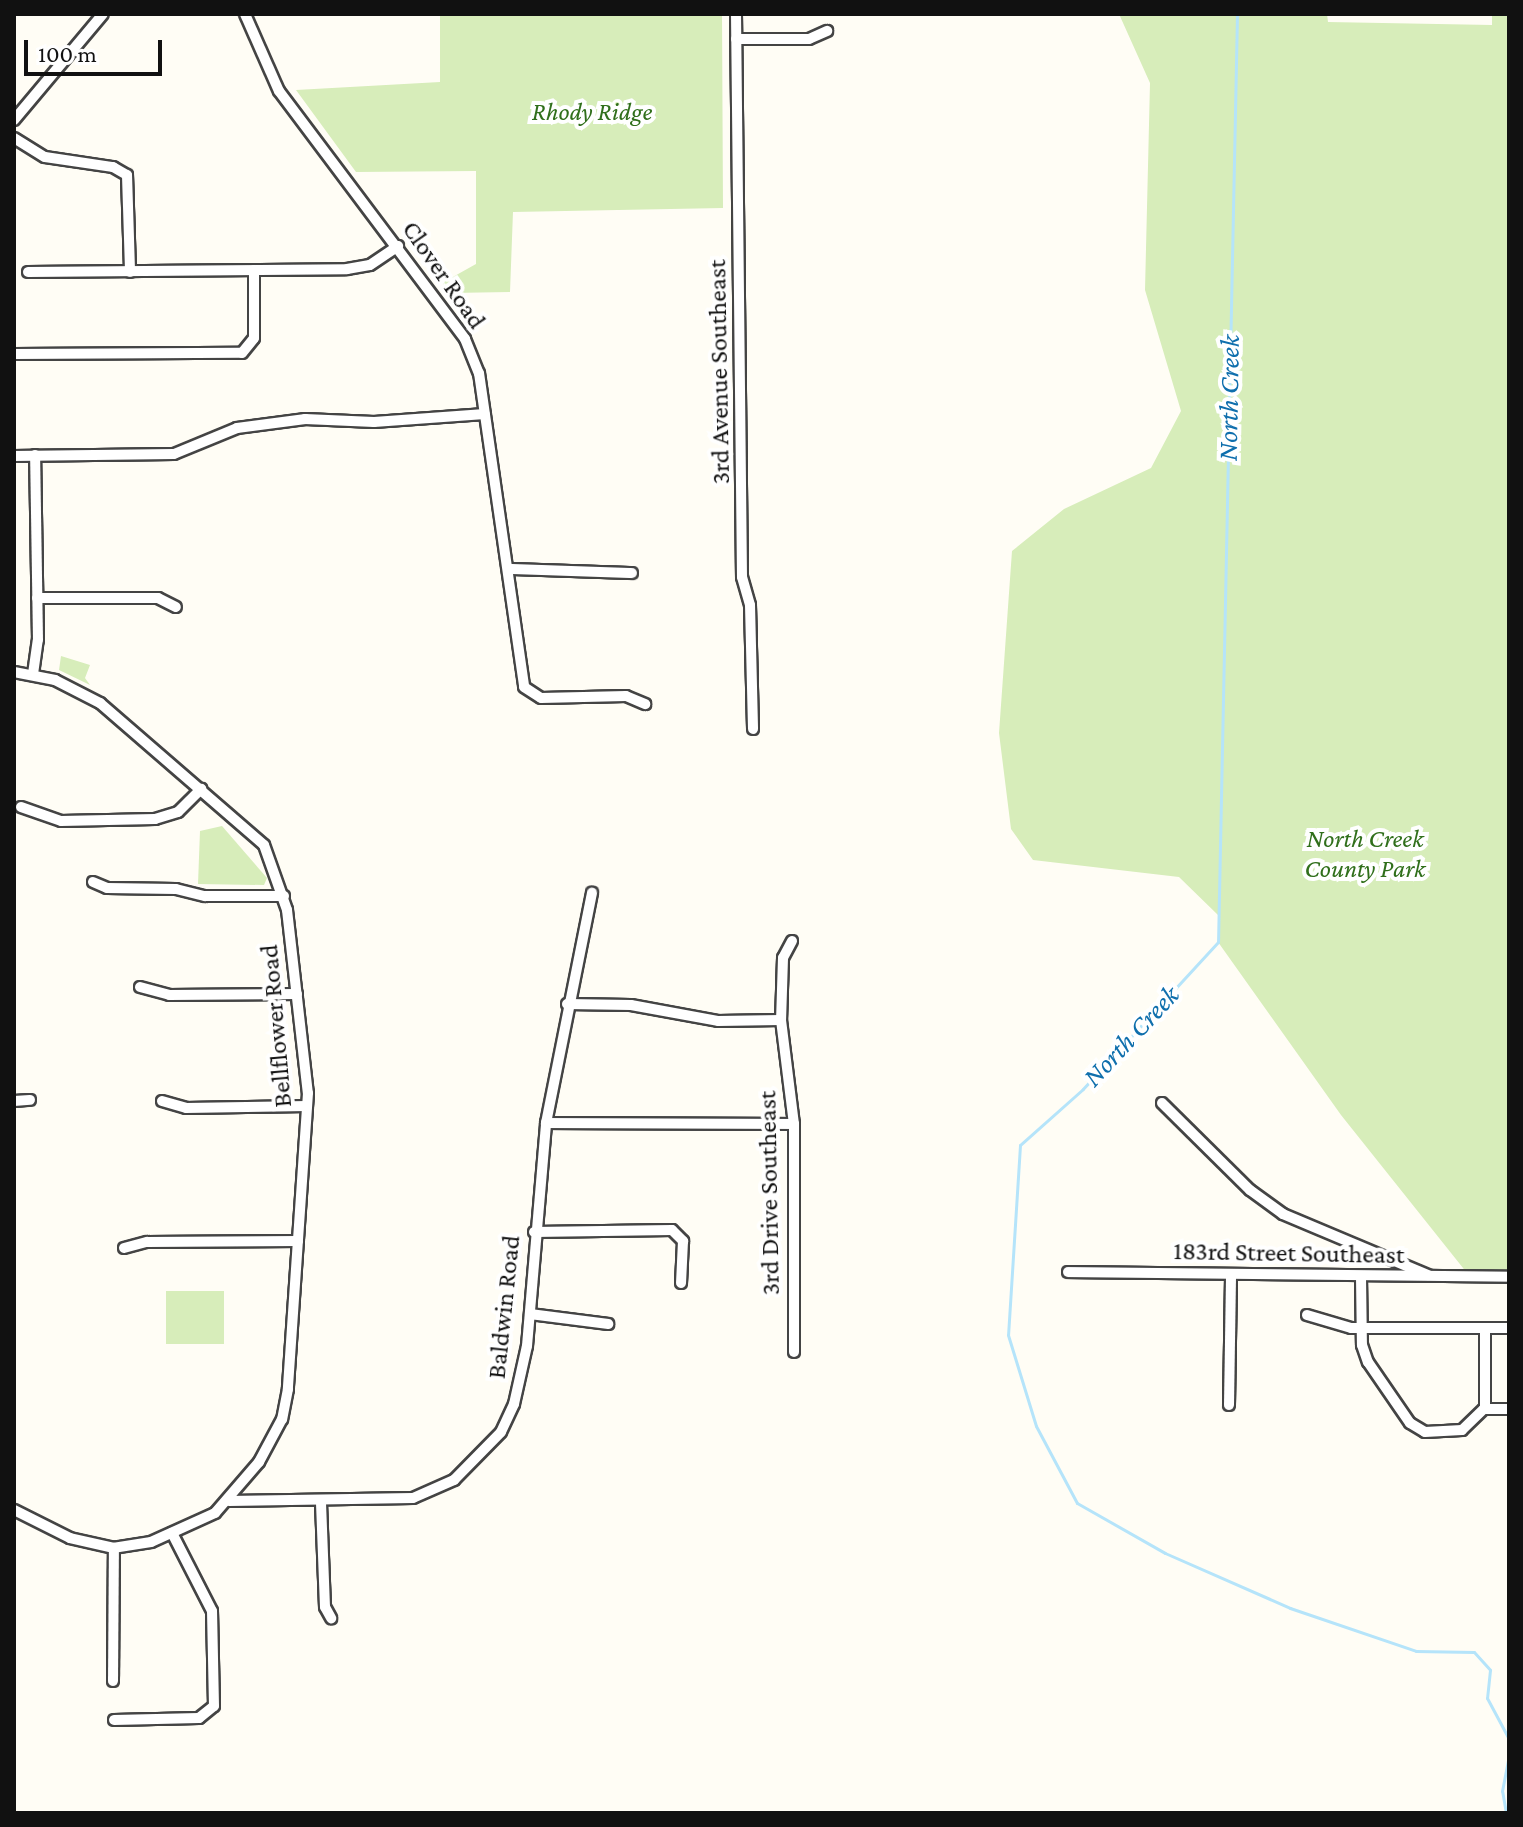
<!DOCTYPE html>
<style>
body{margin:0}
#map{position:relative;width:1523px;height:1827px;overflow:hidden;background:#fffdf5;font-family:"Crimson Pro",serif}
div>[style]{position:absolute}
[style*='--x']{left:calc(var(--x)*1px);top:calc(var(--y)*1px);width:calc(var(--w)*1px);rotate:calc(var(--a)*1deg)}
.green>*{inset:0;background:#d7edba;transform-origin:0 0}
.stream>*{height:3px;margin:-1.5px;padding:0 1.5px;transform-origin:1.5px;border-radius:1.5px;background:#b5e4fa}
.roads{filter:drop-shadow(2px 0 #444) drop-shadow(-2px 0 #444) drop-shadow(0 2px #444) drop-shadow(0 -2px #444)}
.street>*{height:10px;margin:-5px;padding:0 5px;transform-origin:5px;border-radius:5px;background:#fff}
span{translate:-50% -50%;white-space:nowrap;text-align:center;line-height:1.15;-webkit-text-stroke:8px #fff;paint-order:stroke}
.park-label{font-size:26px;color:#306f1b;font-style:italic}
.street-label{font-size:26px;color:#111}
.water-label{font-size:28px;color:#0f6fad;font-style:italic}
.frame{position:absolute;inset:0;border:16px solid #111;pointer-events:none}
.scale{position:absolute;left:24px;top:40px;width:138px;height:36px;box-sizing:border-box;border:4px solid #111;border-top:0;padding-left:10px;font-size:24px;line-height:28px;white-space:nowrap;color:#111;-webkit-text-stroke:6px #fff;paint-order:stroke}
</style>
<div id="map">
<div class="green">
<div style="clip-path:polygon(440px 14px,722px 14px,723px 208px,513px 212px,510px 292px,450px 293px,442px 283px,476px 264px,476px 171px,356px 172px,296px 90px,440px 82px)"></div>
<div style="clip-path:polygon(1119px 14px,1327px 14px,1328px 22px,1492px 25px,1492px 14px,1509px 14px,1509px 1278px,1471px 1278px,1341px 1115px,1218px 942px,1219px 916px,1179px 877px,1033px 860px,1011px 829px,999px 733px,1012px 551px,1064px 509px,1151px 468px,1181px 411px,1145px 290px,1150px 83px)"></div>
<div style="clip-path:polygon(61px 656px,90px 665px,85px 678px,90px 685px,59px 670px)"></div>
<div style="clip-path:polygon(222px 826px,267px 878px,264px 885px,198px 884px,200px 831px)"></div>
<div style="left:166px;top:1291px;width:58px;height:53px"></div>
</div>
<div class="stream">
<div style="--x:1237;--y:14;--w:928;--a:91.17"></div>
<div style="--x:1218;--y:942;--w:200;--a:132.6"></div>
<div style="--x:1083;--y:1089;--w:84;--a:138.4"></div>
<div style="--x:1020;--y:1145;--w:190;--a:93.6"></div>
<div style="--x:1008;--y:1335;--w:95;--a:72.9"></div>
<div style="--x:1036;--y:1426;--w:87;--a:62"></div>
<div style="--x:1077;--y:1503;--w:101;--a:29.6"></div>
<div style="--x:1165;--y:1553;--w:137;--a:23.7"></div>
<div style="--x:1290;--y:1608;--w:133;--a:18.8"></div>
<div style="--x:1416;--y:1651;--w:58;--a:1"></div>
<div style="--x:1474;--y:1652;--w:24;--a:48"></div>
<div style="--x:1490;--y:1670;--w:28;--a:96"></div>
<div style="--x:1487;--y:1698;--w:47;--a:61.8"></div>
<div style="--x:1506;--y:1813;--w:22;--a:-100"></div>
<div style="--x:1502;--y:1791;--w:38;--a:-79"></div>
</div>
<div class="roads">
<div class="street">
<div style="--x:245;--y:14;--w:84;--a:66.2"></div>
<div style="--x:279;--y:91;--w:310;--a:53.1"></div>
<div style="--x:465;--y:339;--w:37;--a:68"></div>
<div style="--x:479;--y:373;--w:317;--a:81.8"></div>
<div style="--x:524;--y:687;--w:20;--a:33"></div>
<div style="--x:541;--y:698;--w:85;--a:-1.3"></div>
<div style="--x:626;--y:696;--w:21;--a:23"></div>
<div style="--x:736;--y:14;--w:563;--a:89.39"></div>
<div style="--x:742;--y:577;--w:29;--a:74"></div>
<div style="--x:750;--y:605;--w:124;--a:88.6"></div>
<div style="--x:736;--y:39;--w:73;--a:0"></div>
<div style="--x:809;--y:39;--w:20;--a:-24"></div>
<div style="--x:14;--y:120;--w:138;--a:-50"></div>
<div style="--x:14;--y:138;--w:36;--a:32"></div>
<div style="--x:45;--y:157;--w:69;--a:8.4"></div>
<div style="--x:113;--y:167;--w:16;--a:30"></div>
<div style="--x:127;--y:175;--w:97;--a:88.2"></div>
<div style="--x:28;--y:272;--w:319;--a:-0.5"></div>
<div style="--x:347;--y:269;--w:23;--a:-10"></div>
<div style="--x:370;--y:265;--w:34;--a:-34"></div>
<div style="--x:14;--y:354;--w:228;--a:-0.3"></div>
<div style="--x:242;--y:353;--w:19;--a:-51"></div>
<div style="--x:254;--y:338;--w:68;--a:-90"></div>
<div style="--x:14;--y:456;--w:160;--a:-0.7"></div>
<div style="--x:174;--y:454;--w:68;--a:-22.4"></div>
<div style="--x:237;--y:428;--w:69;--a:-7.5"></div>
<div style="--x:305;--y:419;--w:69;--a:2.5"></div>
<div style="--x:374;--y:422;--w:111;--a:-4.1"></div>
<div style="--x:510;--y:569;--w:122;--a:1.9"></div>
<div style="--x:37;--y:598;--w:121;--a:0"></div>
<div style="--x:158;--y:598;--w:20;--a:27"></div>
<div style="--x:14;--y:672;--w:42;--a:11"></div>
<div style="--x:55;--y:680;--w:51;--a:27.1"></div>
<div style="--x:100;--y:703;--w:217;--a:40.9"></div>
<div style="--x:264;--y:845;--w:69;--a:70.5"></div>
<div style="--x:287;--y:910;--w:184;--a:83.5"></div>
<div style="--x:308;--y:1093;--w:297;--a:93.9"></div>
<div style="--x:288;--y:1389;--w:31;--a:101"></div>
<div style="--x:282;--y:1419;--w:49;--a:118.1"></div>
<div style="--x:259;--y:1462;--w:67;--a:130.8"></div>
<div style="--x:215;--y:1513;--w:70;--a:155.6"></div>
<div style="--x:151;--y:1542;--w:37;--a:171"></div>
<div style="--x:114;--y:1548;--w:45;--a:-167.2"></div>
<div style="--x:70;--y:1538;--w:63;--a:-153.4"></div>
<div style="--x:33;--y:674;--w:34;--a:-82"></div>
<div style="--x:38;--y:640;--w:185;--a:-90.9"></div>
<div style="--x:21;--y:807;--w:42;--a:19.3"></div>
<div style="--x:61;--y:821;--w:94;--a:-1.2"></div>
<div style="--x:155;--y:819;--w:24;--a:-17"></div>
<div style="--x:178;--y:812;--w:33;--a:-45"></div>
<div style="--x:93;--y:882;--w:15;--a:23"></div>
<div style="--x:107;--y:888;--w:69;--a:0.8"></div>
<div style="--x:176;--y:889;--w:30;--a:14"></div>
<div style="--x:205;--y:896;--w:79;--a:0"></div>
<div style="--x:792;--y:941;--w:19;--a:118"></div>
<div style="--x:783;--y:958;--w:62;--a:91.8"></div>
<div style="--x:781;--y:1020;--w:105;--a:82.9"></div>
<div style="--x:794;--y:1124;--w:228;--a:90"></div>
<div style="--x:140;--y:987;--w:30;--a:15"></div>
<div style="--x:169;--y:995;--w:128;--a:-0.4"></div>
<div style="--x:567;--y:1004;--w:64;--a:0.9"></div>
<div style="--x:631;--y:1005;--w:88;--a:10.4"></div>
<div style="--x:718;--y:1021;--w:63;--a:-0.9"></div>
<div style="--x:14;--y:1101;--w:16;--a:-4"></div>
<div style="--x:162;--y:1101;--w:25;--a:16"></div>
<div style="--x:186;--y:1108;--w:121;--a:-0.9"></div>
<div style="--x:1162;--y:1103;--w:124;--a:44.7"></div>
<div style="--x:1250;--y:1190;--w:41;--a:36"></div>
<div style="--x:1283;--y:1214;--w:157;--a:22.8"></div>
<div style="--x:546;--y:1123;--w:248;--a:0.2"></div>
<div style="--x:534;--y:1232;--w:138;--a:-0.8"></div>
<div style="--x:672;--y:1230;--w:16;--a:45"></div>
<div style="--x:683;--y:1241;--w:42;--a:92.7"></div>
<div style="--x:124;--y:1248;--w:24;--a:-15"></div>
<div style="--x:147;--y:1242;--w:151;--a:-0.4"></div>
<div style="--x:1068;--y:1272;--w:441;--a:0.6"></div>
<div style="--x:1361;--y:1277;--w:68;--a:89.2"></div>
<div style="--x:1362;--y:1345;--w:18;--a:71"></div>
<div style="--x:1368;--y:1362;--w:74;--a:55.5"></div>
<div style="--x:1410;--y:1423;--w:17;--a:31"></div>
<div style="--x:1425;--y:1432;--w:37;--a:-3"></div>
<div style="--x:1462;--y:1430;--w:32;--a:-44"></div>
<div style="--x:1485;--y:1408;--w:80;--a:-90"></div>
<div style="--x:530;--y:1314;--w:79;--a:7.3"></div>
<div style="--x:1307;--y:1315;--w:46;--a:16.5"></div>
<div style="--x:1351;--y:1328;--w:158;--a:0"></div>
<div style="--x:1229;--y:1405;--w:131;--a:-89.1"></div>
<div style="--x:1484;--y:1409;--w:25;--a:0"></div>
<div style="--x:229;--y:1501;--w:184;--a:-0.9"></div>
<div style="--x:413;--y:1498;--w:45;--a:-23.7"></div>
<div style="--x:454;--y:1480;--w:67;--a:-45.6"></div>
<div style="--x:501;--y:1432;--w:31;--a:-65"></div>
<div style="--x:514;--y:1404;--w:59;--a:-77.4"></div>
<div style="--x:527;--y:1346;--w:224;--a:-85.1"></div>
<div style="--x:546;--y:1123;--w:235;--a:-78.7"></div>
<div style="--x:321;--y:1503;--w:104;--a:87.8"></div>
<div style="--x:325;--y:1607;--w:13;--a:61"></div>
<div style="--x:113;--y:1681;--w:133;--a:-89.6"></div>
<div style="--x:114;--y:1720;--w:85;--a:-1.3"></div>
<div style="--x:199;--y:1718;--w:19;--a:-39"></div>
<div style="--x:214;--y:1706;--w:95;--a:-91.2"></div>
<div style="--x:212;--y:1611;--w:88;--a:-117.1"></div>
</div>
</div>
<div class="park-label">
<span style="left:592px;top:112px">Rhody Ridge</span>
<span style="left:1365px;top:854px">North Creek<br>County Park</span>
</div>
<div class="street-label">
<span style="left:444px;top:275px;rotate:55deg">Clover Road</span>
<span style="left:719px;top:372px;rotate:-91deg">3rd Avenue Southeast</span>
<span style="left:276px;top:1026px;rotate:-95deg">Bellflower Road</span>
<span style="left:769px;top:1193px;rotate:-91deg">3rd Drive Southeast</span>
<span style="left:1289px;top:1253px;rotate:1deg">183rd Street Southeast</span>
<span style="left:504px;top:1307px;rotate:-84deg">Baldwin Road</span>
</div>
<div class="water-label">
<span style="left:1229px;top:398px;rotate:-89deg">North Creek</span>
<span style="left:1131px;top:1036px;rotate:-47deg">North Creek</span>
</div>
<div class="frame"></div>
<div class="scale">100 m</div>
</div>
